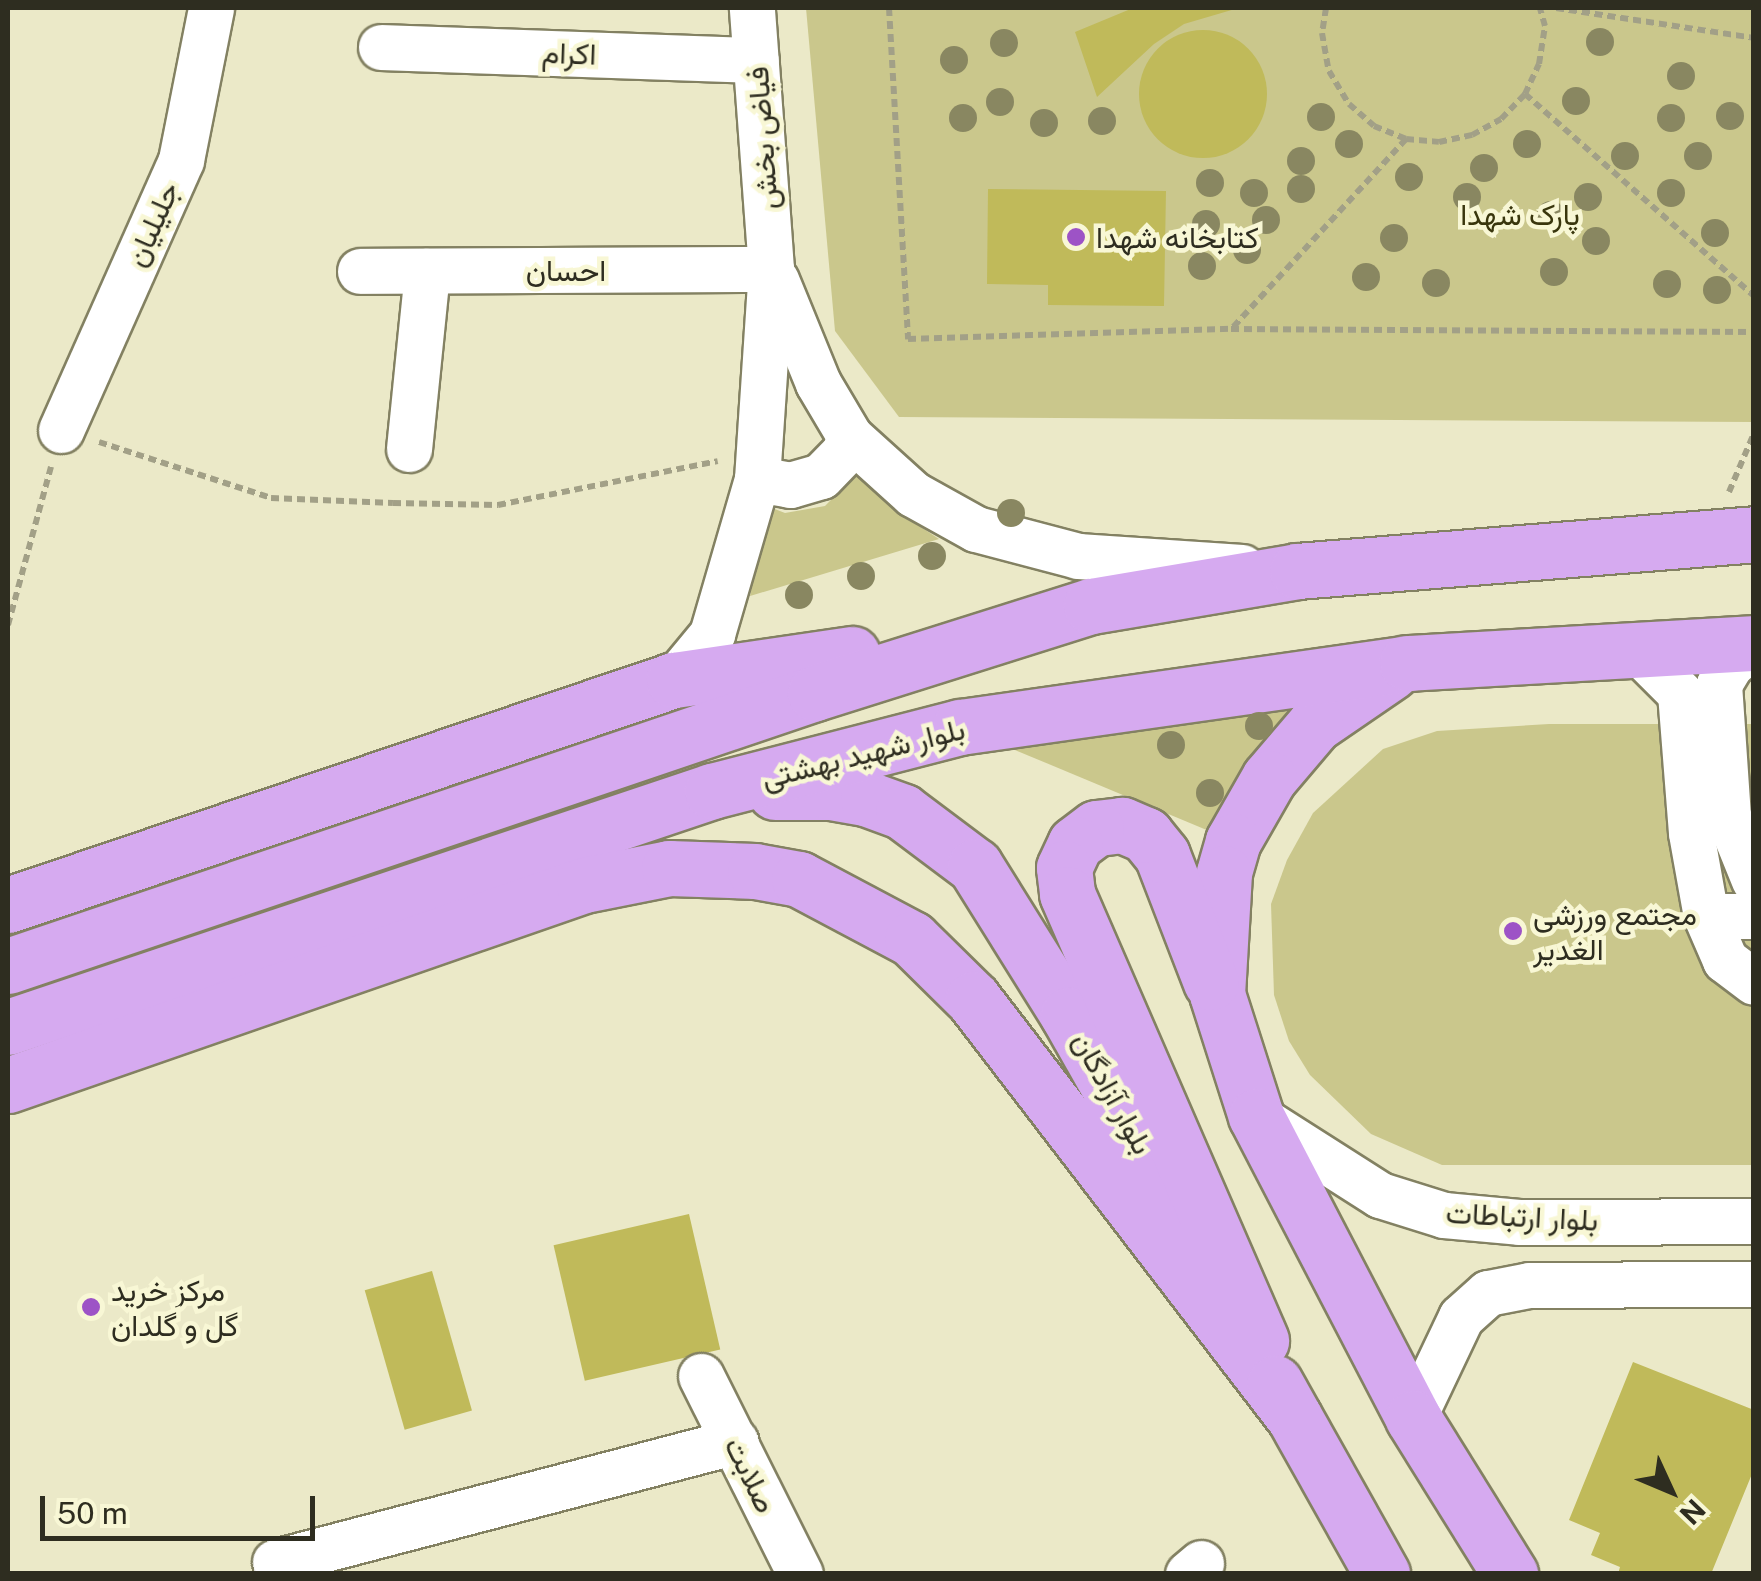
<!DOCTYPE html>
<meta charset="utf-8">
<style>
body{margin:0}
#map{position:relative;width:1761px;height:1581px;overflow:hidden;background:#ebe9c8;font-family:"Public Sans",Vazirmatn,sans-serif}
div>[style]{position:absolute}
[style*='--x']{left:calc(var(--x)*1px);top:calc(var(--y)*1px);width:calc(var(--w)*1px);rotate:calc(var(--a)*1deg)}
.green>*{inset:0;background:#cac78c}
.building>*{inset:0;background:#c0ba5a;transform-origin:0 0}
.round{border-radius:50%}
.path>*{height:6px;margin-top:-3px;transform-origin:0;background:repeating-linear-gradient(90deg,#a2a087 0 8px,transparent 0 13px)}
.roads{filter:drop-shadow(2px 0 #838162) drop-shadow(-2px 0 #838162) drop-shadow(0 2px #838162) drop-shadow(0 -2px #838162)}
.minor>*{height:45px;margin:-22.5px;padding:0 22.5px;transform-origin:22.5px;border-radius:22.5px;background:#fff}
.major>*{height:55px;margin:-27.5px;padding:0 27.5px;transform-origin:27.5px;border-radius:27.5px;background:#d6aaf0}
.trees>*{width:28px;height:28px;margin:-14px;border-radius:50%;background:#898761}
.dots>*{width:28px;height:28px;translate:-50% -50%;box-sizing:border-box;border:5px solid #f8f7d5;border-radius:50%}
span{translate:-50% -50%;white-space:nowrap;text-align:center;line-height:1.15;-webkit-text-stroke:9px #f8f7d5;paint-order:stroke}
.street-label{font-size:30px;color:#2e2d20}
.park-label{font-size:30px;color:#39360d}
.poi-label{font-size:30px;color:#2e2d20}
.left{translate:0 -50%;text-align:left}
.frame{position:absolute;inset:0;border:10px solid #2e2d20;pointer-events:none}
.north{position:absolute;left:1621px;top:1441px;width:100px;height:100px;-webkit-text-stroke:8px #f8f7d5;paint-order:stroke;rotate:134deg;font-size:28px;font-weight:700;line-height:40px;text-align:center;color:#2e2d20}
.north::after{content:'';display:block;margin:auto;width:35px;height:45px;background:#2e2d20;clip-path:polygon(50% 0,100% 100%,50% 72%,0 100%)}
.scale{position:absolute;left:40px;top:1496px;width:275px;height:45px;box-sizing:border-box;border:5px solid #2e2d20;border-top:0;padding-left:12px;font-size:30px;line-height:35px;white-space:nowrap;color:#2e2d20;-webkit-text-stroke:8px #f8f7d5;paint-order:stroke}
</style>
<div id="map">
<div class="green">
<div style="clip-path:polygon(806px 8px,1753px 8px,1753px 422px,899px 417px,835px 331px)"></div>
<div style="clip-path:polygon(857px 473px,889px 506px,939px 539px,750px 596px,767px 506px,785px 513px,825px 506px)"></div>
<div style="clip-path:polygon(1407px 663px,1233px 841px,960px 727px)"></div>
<div style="clip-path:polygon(1549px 724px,1753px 724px,1753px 1165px,1442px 1165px,1371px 1134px,1310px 1075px,1289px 1041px,1274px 995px,1271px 904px,1287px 860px,1313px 813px,1383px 749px,1437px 731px)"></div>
</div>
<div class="building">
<div style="clip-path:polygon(1133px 8px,1235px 8px,1235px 9px,1184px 24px,1154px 44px,1097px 97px,1075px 32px)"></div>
<div class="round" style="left:1139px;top:30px;width:128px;height:128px"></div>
<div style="clip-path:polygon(988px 189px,1166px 191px,1164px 306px,1048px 305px,1048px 285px,987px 284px)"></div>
<div style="left:689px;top:1214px;width:139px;height:139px;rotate:77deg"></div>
<div style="left:432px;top:1271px;width:145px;height:70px;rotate:74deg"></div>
<div style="clip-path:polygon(1633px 1362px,1754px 1410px,1754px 1469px,1711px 1574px,1618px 1574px,1620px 1567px,1591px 1555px,1600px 1533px,1569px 1520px)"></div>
</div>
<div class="path">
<div style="--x:889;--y:8;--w:332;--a:86.7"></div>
<div style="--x:908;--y:339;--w:323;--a:-1.8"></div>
<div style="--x:1326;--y:8;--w:25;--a:99"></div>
<div style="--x:1322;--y:33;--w:39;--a:80"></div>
<div style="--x:1329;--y:71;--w:39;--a:59"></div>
<div style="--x:1349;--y:104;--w:33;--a:41"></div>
<div style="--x:1374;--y:126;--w:35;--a:22"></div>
<div style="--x:1406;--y:139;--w:33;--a:5"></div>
<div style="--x:1439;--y:142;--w:34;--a:-12"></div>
<div style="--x:1472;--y:135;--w:33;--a:-29"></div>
<div style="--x:1501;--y:119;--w:35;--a:-46"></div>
<div style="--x:1525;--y:94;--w:33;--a:-65"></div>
<div style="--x:1539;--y:64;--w:38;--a:-81"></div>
<div style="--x:1545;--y:26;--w:19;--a:-106"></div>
<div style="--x:1556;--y:8;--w:200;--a:8.6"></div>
<div style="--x:1525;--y:94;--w:305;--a:41.4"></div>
<div style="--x:1406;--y:139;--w:258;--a:132.6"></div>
<div style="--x:1231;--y:329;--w:523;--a:0.33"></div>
<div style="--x:99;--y:442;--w:181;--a:18"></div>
<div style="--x:271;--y:498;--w:122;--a:2.3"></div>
<div style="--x:393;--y:503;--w:105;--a:1.1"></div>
<div style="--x:498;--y:505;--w:224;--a:-11.3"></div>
<div style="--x:1729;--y:492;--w:64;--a:-67"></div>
<div style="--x:8;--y:625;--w:164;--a:-74.8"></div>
</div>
<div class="roads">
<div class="minor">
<div style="--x:381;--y:47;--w:375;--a:2"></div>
<div style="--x:360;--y:271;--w:411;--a:-0.3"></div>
<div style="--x:776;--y:280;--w:111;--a:67.8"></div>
<div style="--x:818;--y:383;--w:63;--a:59.3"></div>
<div style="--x:850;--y:437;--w:85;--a:42.1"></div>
<div style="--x:913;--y:494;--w:72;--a:29.1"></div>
<div style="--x:976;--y:529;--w:106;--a:14.8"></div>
<div style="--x:1078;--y:556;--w:164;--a:3.8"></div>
<div style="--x:61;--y:430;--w:295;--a:-66"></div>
<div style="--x:181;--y:160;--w:155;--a:-78.8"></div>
<div style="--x:409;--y:449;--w:179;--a:-84.2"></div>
<div style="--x:757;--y:479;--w:34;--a:10"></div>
<div style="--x:790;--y:485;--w:32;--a:-16"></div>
<div style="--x:821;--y:476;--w:33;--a:-46"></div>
<div style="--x:844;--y:452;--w:16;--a:-68"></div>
<div style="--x:1754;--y:645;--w:30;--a:140"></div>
<div style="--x:1731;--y:664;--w:23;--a:121"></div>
<div style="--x:1719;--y:684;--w:132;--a:86.1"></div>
<div style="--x:1728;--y:816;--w:69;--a:67.9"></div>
<div style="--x:1636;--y:649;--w:62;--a:45"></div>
<div style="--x:1680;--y:693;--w:140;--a:85.5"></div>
<div style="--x:1691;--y:833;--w:84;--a:79.8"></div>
<div style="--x:1706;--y:916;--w:48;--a:66.6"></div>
<div style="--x:1725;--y:960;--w:36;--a:37"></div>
<div style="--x:674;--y:680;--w:60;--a:-50.4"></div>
<div style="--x:712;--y:634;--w:161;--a:-73.8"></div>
<div style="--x:757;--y:479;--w:210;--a:-86.2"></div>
<div style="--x:771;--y:269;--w:262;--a:-94.2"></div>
<div style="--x:1706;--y:916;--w:48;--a:0"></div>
<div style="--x:1256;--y:1116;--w:147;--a:32.5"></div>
<div style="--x:1380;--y:1195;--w:67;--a:17.4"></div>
<div style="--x:1444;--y:1215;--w:75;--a:5.3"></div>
<div style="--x:1519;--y:1222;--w:235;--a:-0.2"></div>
<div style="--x:701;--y:1376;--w:221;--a:63.4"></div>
<div style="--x:1413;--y:1418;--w:112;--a:-64.6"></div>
<div style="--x:1461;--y:1317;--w:36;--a:-42"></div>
<div style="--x:1488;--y:1293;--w:42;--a:-11"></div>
<div style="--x:1529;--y:1285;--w:225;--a:-0.3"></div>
<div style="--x:275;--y:1562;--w:476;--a:-14.7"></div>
<div style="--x:1188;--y:1574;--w:17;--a:-40"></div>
</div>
<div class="major">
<div style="--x:1391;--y:672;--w:92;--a:145.6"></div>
<div style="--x:1315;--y:724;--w:71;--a:130.4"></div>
<div style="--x:1269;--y:778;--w:73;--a:119.7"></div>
<div style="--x:1233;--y:841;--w:33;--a:106"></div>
<div style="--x:1224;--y:873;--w:121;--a:93.3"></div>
<div style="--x:1217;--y:994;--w:128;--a:72.3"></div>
<div style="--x:1256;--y:1116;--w:340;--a:62.5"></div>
<div style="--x:1413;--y:1418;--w:184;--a:58.1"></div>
<div style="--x:775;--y:792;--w:55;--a:0"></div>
<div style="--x:830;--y:792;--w:39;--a:10"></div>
<div style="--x:868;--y:799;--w:37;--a:20"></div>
<div style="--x:903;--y:812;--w:90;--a:36.9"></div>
<div style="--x:975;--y:866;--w:176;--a:58"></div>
<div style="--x:1068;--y:1015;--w:266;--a:60.5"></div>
<div style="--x:8;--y:905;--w:703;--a:-18.67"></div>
<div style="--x:674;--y:680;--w:180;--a:-8.3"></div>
<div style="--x:8;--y:966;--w:852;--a:-18.69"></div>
<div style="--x:815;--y:693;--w:289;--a:-17.5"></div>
<div style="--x:1091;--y:606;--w:209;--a:-9.6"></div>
<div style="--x:1297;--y:571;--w:458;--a:-4.6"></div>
<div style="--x:1211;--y:982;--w:136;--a:-111.1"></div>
<div style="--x:1162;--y:855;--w:26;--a:-129"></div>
<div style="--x:1146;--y:835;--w:26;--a:-157"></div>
<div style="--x:1122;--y:825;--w:26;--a:173"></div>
<div style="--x:1096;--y:828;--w:26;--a:143"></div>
<div style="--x:1075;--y:844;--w:26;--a:115"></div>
<div style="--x:1064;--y:868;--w:26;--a:83"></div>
<div style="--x:1067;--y:894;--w:487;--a:66.5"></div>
<div style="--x:8;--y:1027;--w:743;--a:-18.53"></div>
<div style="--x:712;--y:791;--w:256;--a:-14.5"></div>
<div style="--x:960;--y:727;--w:452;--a:-8.1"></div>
<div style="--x:1407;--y:663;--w:348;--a:-3.3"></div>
<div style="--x:8;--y:1085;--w:610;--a:-19.15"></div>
<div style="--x:584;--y:885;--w:87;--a:-11.3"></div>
<div style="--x:669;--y:868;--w:86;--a:2"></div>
<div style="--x:755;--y:871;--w:45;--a:10.3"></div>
<div style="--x:799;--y:879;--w:128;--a:28"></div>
<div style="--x:912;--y:939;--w:86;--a:44.5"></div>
<div style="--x:973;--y:999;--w:527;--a:52.48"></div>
<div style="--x:1275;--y:1383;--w:219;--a:60.7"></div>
</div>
</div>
<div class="trees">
<div style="left:1600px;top:42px"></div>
<div style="left:1004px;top:43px"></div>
<div style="left:954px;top:60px"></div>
<div style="left:1681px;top:76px"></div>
<div style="left:1576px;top:101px"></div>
<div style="left:1000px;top:102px"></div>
<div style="left:1730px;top:116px"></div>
<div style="left:1321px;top:117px"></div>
<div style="left:963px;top:118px"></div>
<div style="left:1671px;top:118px"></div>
<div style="left:1102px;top:121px"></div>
<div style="left:1044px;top:123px"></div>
<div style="left:1349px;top:144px"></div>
<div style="left:1527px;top:144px"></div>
<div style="left:1625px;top:156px"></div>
<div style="left:1698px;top:156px"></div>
<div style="left:1301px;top:161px"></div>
<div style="left:1484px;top:168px"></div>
<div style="left:1409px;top:177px"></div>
<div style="left:1210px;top:183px"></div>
<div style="left:1301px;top:189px"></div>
<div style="left:1254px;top:193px"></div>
<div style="left:1671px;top:193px"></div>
<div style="left:1467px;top:197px"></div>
<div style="left:1588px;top:197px"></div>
<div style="left:1551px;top:215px"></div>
<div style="left:1266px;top:220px"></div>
<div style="left:1206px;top:224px"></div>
<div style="left:1715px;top:233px"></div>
<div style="left:1394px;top:238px"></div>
<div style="left:1596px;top:241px"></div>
<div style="left:1247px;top:250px"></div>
<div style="left:1202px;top:266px"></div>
<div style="left:1554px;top:272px"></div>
<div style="left:1366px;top:277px"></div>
<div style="left:1436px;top:283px"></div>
<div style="left:1667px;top:284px"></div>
<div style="left:1717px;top:290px"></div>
<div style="left:1011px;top:513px"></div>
<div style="left:932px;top:556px"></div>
<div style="left:861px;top:576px"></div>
<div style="left:799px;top:595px"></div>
<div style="left:1259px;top:726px"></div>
<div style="left:1171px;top:745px"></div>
<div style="left:1210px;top:793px"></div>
</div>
<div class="dots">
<div style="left:1076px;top:237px;background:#9d53c6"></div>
<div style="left:1513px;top:931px;background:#9d53c6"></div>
<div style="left:91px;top:1307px;background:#9d53c6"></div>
</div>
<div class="street-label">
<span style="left:569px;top:53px;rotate:2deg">اکرام</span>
<span style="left:762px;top:138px;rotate:-94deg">فیاض بخش</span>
<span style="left:152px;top:224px;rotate:-66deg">جلیلیان</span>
<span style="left:566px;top:270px">احسان</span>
<span style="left:863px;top:753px;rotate:-14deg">بلوار شهید بهشتی</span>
<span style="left:1113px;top:1093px;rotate:61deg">بلوار آزادگان</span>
<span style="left:1522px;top:1216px;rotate:3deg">بلوار ارتباطات</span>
<span style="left:751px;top:1475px;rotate:64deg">صلابت</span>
</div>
<div class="park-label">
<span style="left:1520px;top:214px">پارک شهدا</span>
</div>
<div class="poi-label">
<span class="left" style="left:1096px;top:237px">کتابخانه شهدا</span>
<span class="left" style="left:1533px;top:931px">مجتمع ورزشی<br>الغدیر</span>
<span class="left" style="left:111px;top:1307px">مرکز خرید<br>گل و گلدان</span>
</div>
<div class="frame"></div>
<div class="north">N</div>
<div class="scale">50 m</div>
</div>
